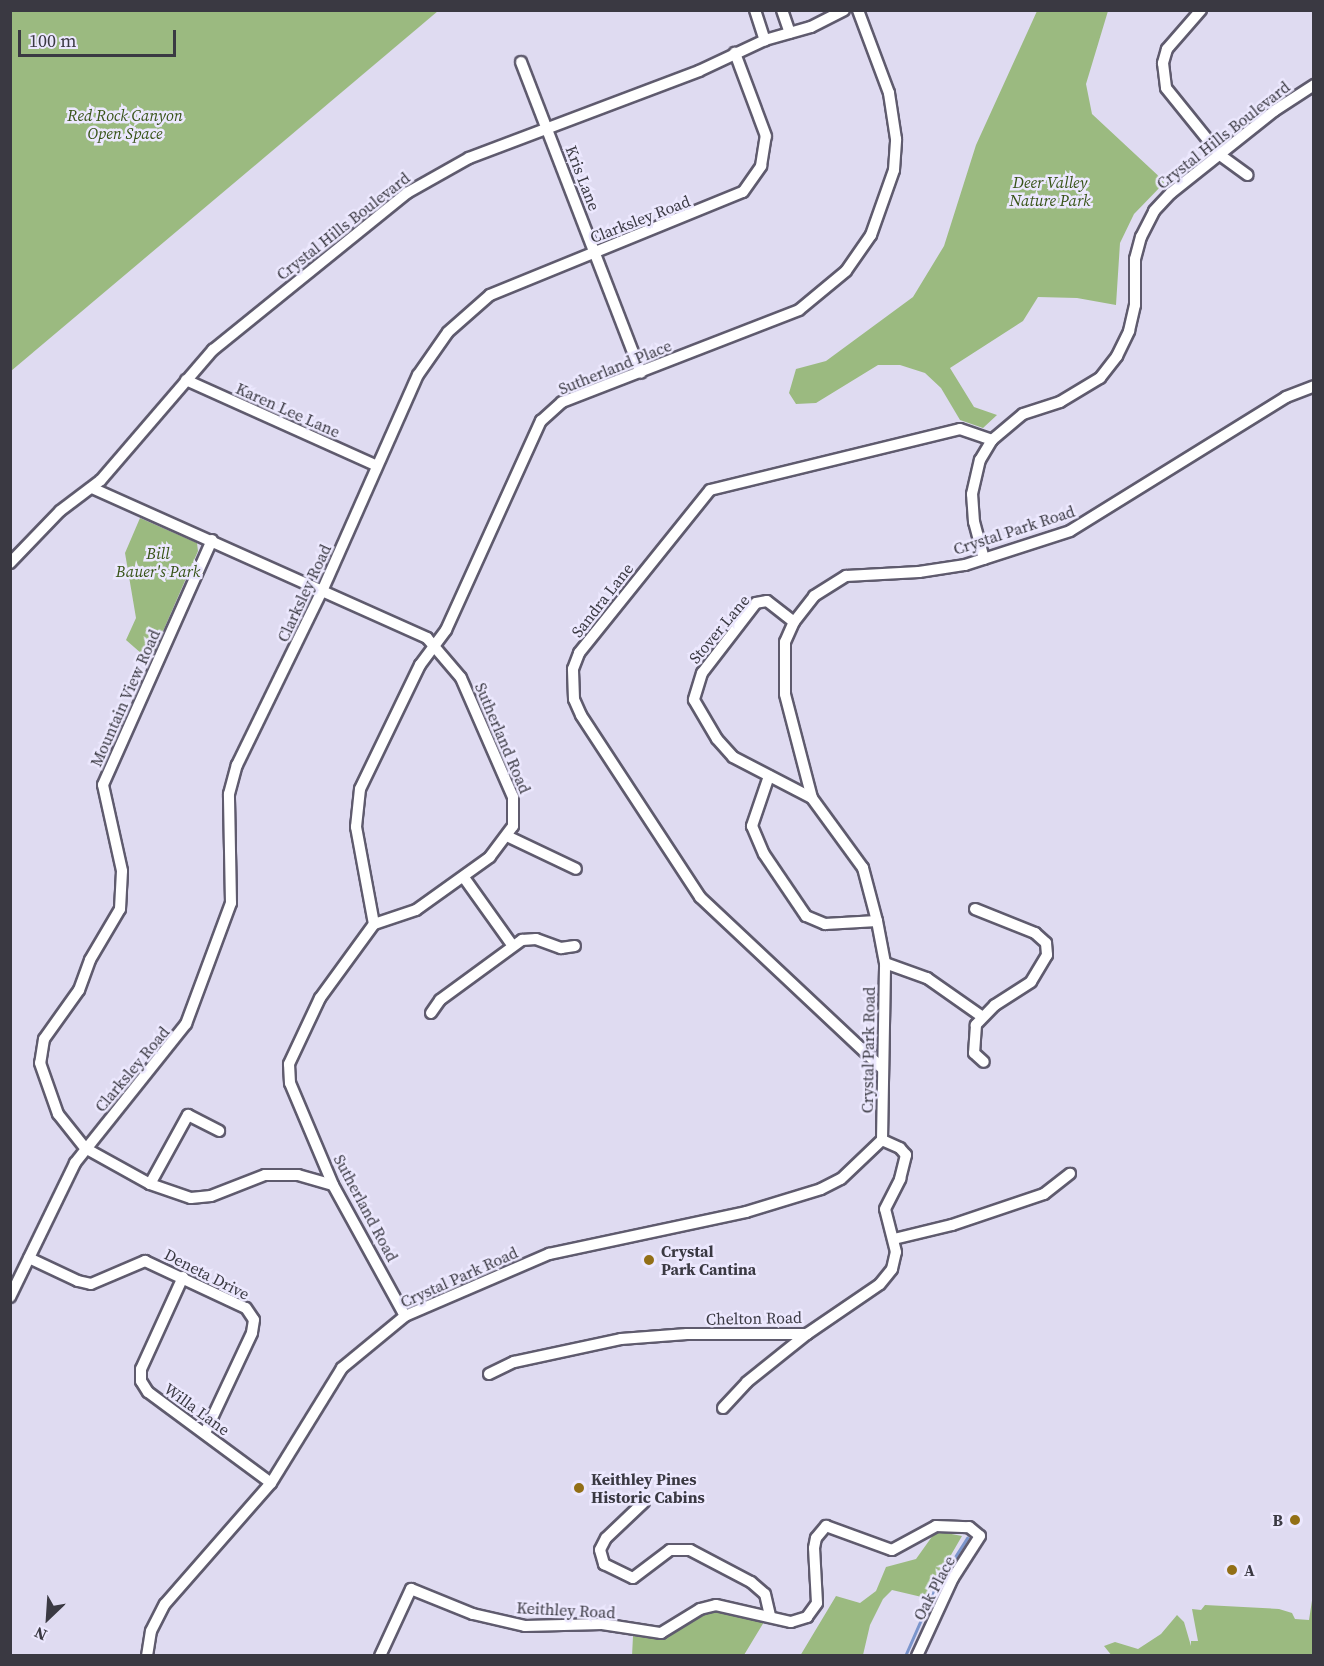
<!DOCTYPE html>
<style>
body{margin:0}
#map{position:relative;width:1324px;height:1666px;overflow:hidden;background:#dfdbf1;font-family:"Source Serif 4",serif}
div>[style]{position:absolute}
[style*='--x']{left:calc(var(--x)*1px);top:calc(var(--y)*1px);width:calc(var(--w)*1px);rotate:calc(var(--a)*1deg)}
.green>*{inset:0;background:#9bba80}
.stream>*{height:3px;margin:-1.5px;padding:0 1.5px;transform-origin:1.5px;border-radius:1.5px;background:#7b95cc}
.roads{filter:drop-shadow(2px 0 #5f5b6e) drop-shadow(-2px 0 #5f5b6e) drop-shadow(0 2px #5f5b6e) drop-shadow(0 -2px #5f5b6e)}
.minor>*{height:10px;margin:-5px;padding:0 5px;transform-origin:5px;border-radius:5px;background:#fff}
.dots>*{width:16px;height:16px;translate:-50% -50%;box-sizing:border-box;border:3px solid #ece8fe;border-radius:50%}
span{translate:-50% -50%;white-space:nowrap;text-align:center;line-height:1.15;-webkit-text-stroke:5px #ece8fe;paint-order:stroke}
.park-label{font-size:16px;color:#375317;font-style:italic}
.street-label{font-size:16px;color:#3a3942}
.poi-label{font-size:16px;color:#3a3942;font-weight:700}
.left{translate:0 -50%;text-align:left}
.right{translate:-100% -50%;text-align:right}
.frame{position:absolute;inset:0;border:12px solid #3a3942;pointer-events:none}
.north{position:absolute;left:18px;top:1588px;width:60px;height:60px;-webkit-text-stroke:4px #ece8fe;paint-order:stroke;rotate:205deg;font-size:16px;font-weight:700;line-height:24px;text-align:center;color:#3a3942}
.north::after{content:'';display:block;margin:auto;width:21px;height:27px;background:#3a3942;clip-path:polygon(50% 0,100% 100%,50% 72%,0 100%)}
.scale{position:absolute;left:18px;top:30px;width:158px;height:27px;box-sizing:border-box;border:3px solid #3a3942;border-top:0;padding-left:8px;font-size:18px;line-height:21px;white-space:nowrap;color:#3a3942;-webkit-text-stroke:4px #ece8fe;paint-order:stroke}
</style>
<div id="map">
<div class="green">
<div style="clip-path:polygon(11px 10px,438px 10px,438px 11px,11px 371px)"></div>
<div style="clip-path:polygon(1037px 11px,1108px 11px,1086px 84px,1092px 114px,1165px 182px,1134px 214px,1120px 243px,1116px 305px,1077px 298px,1038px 297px,1023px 321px,950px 368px,974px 407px,997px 415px,983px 428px,960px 420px,941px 388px,925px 373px,900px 365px,878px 365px,816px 403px,796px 404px,789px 393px,796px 369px,826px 361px,913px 297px,944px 246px,976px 145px)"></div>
<div style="clip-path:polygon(140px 518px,197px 543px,198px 551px,150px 661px,126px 640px,136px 618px,125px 553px)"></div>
<div style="clip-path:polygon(936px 1531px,962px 1536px,926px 1598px,892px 1590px,883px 1599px,870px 1625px,863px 1655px,800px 1656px,836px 1596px,860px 1603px,876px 1591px,886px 1567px,916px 1559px)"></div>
<div style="clip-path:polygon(1313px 1594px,1313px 1655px,1112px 1656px,1104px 1646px,1115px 1642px,1138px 1649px,1161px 1634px,1177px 1615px,1184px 1622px,1191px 1646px,1191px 1641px,1198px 1641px,1192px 1609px,1201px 1610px,1205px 1605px,1279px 1609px,1292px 1613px,1295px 1619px,1309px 1620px)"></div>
<div style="clip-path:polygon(725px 1612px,764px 1622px,744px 1655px,632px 1656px,633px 1636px,655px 1639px,705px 1613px)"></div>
</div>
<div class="stream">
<div style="--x:905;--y:1656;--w:72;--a:-66.3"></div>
<div style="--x:934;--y:1590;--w:62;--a:-57.6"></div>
</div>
<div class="roads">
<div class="minor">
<div style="--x:755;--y:10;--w:32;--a:72"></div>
<div style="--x:782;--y:10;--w:24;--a:71"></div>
<div style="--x:1201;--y:10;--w:52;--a:131.1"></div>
<div style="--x:1167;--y:49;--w:15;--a:106"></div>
<div style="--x:1163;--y:63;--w:25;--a:83"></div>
<div style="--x:1166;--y:88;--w:86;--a:51.1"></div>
<div style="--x:1220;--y:155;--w:34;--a:36"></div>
<div style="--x:521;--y:62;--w:333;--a:68.9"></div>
<div style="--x:186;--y:380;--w:209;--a:24.2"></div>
<div style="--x:92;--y:488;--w:367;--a:24.1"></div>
<div style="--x:427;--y:638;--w:52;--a:49.6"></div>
<div style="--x:461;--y:678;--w:130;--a:66.4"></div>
<div style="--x:513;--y:797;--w:29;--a:90"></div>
<div style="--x:513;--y:826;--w:39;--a:127"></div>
<div style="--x:490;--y:857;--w:91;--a:144.4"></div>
<div style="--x:416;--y:910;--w:44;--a:161.6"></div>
<div style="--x:374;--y:924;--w:92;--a:126.1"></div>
<div style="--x:320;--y:998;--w:73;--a:115.2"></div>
<div style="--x:289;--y:1064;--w:19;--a:87"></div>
<div style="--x:290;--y:1083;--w:111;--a:67.1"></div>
<div style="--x:333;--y:1185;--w:149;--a:61.2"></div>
<div style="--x:212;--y:540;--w:268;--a:114"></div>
<div style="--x:103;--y:785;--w:88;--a:77.5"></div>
<div style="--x:122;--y:871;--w:38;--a:93"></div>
<div style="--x:120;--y:909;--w:59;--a:120.5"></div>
<div style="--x:90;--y:960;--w:32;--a:110"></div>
<div style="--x:79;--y:990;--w:60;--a:125.5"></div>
<div style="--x:44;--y:1039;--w:24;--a:99"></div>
<div style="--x:40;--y:1063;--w:54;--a:70.6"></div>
<div style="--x:58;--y:1114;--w:43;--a:51.5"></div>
<div style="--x:85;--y:1148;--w:74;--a:29"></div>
<div style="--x:150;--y:1184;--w:43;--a:18.9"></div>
<div style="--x:191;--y:1198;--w:20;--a:-6"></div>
<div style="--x:211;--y:1196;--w:58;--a:-21.3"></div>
<div style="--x:265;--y:1175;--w:33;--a:0"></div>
<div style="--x:298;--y:1175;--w:36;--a:16"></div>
<div style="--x:984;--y:559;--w:38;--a:-105"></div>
<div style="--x:974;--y:522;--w:28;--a:-94"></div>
<div style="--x:972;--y:494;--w:35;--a:-77"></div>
<div style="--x:980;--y:460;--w:23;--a:-59"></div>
<div style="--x:992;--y:440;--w:40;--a:-40"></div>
<div style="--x:1023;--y:414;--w:39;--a:-18"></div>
<div style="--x:1060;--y:402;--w:47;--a:-31"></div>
<div style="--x:1100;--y:378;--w:28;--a:-52"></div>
<div style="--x:1117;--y:356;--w:28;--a:-64"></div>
<div style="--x:1129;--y:331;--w:27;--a:-77"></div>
<div style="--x:1135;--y:305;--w:46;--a:-90"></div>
<div style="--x:1135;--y:259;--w:23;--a:-75"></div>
<div style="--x:1141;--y:237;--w:29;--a:-63"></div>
<div style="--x:1154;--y:211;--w:25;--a:-47"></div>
<div style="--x:1171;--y:193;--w:132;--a:-38.5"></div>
<div style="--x:1274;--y:111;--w:48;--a:-33"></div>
<div style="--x:10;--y:563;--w:72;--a:-46.1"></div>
<div style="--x:60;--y:511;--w:51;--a:-37.1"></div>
<div style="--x:101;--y:480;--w:172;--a:-49.3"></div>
<div style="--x:213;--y:350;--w:250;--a:-39"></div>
<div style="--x:407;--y:193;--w:71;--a:-29.4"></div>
<div style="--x:469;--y:158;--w:246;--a:-20.7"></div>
<div style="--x:699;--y:71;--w:73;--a:-25.2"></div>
<div style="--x:765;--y:40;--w:48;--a:-15.8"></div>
<div style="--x:811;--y:27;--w:37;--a:-27"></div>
<div style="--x:794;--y:622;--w:34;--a:-142"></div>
<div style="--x:767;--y:601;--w:11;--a:170"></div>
<div style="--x:756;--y:603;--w:88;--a:127.6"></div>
<div style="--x:702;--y:673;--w:28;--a:107"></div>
<div style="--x:694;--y:700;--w:45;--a:59.5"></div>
<div style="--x:717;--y:739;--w:24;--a:48"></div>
<div style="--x:733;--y:757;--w:89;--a:27.4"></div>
<div style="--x:769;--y:776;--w:53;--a:108.8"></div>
<div style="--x:752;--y:826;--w:30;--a:67"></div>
<div style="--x:764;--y:854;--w:75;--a:55.9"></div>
<div style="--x:806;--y:916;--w:21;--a:23"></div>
<div style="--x:825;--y:924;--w:52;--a:-3.3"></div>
<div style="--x:509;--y:837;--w:74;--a:25.5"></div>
<div style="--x:465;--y:879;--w:81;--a:54.5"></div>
<div style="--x:975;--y:909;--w:65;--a:21.8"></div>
<div style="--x:1035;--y:933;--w:15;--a:42"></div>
<div style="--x:1046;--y:943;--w:12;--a:85"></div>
<div style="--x:1047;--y:955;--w:31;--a:121"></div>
<div style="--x:1031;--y:982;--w:43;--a:147.4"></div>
<div style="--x:995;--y:1005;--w:28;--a:134"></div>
<div style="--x:976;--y:1025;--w:28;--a:94"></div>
<div style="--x:974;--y:1053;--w:13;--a:42"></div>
<div style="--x:374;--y:924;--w:99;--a:-100.5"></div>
<div style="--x:356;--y:827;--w:38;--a:-84"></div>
<div style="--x:360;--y:789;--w:138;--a:-64.2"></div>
<div style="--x:420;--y:665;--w:44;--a:-53.4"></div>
<div style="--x:446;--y:630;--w:230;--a:-65.6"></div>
<div style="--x:541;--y:421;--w:28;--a:-42"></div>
<div style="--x:562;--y:402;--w:254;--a:-21.2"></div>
<div style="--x:799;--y:310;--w:61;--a:-39.7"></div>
<div style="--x:846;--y:271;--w:44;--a:-55.2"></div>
<div style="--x:871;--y:235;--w:69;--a:-70.5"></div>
<div style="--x:894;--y:170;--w:31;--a:-86"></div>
<div style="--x:896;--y:139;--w:47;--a:-98.7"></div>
<div style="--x:889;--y:93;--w:89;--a:-110.5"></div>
<div style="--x:885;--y:963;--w:45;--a:19.7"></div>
<div style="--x:927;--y:978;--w:66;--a:35.1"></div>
<div style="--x:431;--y:1013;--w:16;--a:-55"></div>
<div style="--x:440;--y:1000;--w:102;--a:-36.2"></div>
<div style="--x:522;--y:940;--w:14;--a:-4"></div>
<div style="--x:536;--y:939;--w:27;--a:20"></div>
<div style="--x:561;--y:948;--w:14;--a:-8"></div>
<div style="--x:883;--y:1069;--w:251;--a:-136.8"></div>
<div style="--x:700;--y:897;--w:217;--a:-123.2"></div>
<div style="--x:581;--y:715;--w:17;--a:-114"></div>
<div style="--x:574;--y:699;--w:30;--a:-92"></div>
<div style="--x:573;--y:669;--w:17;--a:-69"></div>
<div style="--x:579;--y:653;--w:209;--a:-51.2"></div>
<div style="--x:710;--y:490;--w:257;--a:-13.7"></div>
<div style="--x:960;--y:429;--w:34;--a:19"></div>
<div style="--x:150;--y:1184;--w:79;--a:-61.2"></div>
<div style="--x:188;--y:1115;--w:35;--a:27"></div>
<div style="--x:894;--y:1239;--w:60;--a:-13.6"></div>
<div style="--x:952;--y:1225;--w:97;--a:-18.6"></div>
<div style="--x:1044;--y:1194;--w:33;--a:-38"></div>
<div style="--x:29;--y:1258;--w:54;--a:25.1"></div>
<div style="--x:78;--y:1281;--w:13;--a:13"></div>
<div style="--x:91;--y:1284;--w:59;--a:-23.1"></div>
<div style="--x:145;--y:1261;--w:111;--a:25"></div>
<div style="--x:246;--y:1308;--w:14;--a:56"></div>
<div style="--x:254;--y:1320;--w:13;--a:99"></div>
<div style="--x:252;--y:1333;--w:110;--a:115.2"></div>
<div style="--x:183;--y:1277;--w:101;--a:114.5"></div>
<div style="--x:141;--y:1369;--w:12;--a:90"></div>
<div style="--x:141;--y:1381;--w:13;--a:58"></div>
<div style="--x:148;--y:1392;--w:153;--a:36.5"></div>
<div style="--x:10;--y:1297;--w:149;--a:-64.1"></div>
<div style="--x:75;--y:1163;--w:178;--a:-51.4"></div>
<div style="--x:186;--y:1024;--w:129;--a:-69.6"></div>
<div style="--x:231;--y:903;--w:109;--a:-91.1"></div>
<div style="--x:229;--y:794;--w:30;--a:-75"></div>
<div style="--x:237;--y:765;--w:196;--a:-64"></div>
<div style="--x:323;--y:589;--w:234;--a:-66.1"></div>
<div style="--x:418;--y:375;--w:52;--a:-55.1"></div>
<div style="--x:448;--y:332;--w:56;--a:-41.4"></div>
<div style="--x:490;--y:295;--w:273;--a:-22.2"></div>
<div style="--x:743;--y:192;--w:32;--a:-55"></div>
<div style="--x:761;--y:166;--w:30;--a:-81"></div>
<div style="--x:766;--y:136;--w:89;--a:-110.5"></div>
<div style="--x:489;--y:1374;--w:28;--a:-26"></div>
<div style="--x:514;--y:1362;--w:109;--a:-12.1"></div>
<div style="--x:621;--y:1339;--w:66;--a:-4.3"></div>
<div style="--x:687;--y:1334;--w:120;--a:0"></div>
<div style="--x:807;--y:1334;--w:88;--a:-34.4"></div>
<div style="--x:880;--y:1284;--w:19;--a:-51"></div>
<div style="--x:892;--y:1269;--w:17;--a:-77"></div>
<div style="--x:896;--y:1252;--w:44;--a:-104.3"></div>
<div style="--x:885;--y:1209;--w:34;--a:-63"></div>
<div style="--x:900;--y:1179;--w:25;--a:-76"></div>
<div style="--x:906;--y:1155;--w:9;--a:-131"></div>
<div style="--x:900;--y:1148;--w:20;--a:-156"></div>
<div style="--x:723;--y:1408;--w:35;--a:-47"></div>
<div style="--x:747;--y:1382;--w:77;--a:-38.7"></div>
<div style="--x:644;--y:1502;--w:52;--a:136.5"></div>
<div style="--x:606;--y:1538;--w:13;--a:117"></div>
<div style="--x:600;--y:1550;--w:15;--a:74"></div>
<div style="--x:604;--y:1564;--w:32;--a:26"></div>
<div style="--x:633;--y:1578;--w:46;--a:-37.1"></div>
<div style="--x:670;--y:1550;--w:20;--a:0"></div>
<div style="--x:690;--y:1550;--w:69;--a:27.7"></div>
<div style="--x:751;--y:1582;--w:18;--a:41"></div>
<div style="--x:765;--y:1594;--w:22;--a:77"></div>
<div style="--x:147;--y:1656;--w:25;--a:-81"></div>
<div style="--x:151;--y:1631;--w:30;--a:-63"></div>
<div style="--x:165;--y:1604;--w:161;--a:-48.8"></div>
<div style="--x:271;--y:1483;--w:135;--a:-58.3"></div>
<div style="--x:342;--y:1368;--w:82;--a:-39.5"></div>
<div style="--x:405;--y:1316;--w:157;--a:-23.3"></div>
<div style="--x:549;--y:1254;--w:201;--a:-12"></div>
<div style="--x:746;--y:1212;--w:78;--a:-17"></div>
<div style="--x:821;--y:1189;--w:22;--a:-27"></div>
<div style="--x:841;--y:1179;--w:57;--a:-43.6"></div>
<div style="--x:882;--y:1140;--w:177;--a:-89"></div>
<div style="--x:885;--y:963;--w:43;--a:-100.8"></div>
<div style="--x:877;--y:921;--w:55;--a:-104.8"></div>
<div style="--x:863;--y:868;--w:87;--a:-126.1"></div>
<div style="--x:812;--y:798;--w:107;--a:-104.6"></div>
<div style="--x:785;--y:694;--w:52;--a:-90"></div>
<div style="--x:785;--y:642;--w:22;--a:-66"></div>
<div style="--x:794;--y:622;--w:33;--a:-52"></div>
<div style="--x:814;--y:596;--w:38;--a:-32"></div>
<div style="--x:846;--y:576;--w:73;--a:-3.1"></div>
<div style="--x:919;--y:572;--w:47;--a:-8.7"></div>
<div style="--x:965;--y:565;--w:110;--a:-17.9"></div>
<div style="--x:1070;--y:531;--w:254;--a:-31.8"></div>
<div style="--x:1286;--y:397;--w:30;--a:-21"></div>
<div style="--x:380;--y:1656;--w:74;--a:-65.2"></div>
<div style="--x:411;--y:1589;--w:67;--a:22"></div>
<div style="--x:473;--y:1614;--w:53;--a:13"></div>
<div style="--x:525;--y:1626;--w:77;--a:-1.5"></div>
<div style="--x:602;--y:1624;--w:60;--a:8.7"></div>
<div style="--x:661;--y:1633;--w:46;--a:-31.6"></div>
<div style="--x:700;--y:1609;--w:16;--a:-14"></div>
<div style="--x:716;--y:1605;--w:77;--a:12.8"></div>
<div style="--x:791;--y:1622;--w:17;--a:-17"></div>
<div style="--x:807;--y:1617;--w:17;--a:-54"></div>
<div style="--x:817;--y:1603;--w:55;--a:-93.1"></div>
<div style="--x:814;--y:1548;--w:10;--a:-79"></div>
<div style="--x:816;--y:1538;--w:16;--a:-50"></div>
<div style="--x:826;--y:1526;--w:70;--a:20"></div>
<div style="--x:892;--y:1550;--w:50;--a:-28.6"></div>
<div style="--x:936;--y:1526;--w:33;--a:2"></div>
<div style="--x:969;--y:1527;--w:14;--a:39"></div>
<div style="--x:980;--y:1536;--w:50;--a:122.7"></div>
<div style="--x:953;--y:1578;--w:86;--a:114.8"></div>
</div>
</div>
<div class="dots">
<div style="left:649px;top:1260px;background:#926f16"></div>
<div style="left:579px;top:1488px;background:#926f16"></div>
<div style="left:1295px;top:1520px;background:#926f16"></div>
<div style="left:1232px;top:1570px;background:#926f16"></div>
</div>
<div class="park-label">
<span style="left:125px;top:124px">Red Rock Canyon<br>Open Space</span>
<span style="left:1050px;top:191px">Deer Valley<br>Nature Park</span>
<span style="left:158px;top:562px">Bill<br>Bauer's Park</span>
</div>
<div class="street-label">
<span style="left:1223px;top:135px;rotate:-38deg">Crystal Hills Boulevard</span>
<span style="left:583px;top:178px;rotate:69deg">Kris Lane</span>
<span style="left:640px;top:219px;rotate:-21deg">Clarksley Road</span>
<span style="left:343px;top:226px;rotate:-38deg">Crystal Hills Boulevard</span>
<span style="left:615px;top:367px;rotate:-22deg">Sutherland Place</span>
<span style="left:288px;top:410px;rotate:24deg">Karen Lee Lane</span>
<span style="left:1014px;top:530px;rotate:-18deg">Crystal Park Road</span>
<span style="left:304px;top:593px;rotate:-65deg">Clarksley Road</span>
<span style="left:602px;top:600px;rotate:-52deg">Sandra Lane</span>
<span style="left:719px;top:629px;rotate:-50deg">Stover Lane</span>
<span style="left:125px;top:698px;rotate:-66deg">Mountain View Road</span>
<span style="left:503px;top:738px;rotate:67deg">Sutherland Road</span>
<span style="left:868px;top:1050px;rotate:-89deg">Crystal Park Road</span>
<span style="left:132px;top:1069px;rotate:-50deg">Clarksley Road</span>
<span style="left:366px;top:1208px;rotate:62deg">Sutherland Road</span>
<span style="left:207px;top:1274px;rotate:27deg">Deneta Drive</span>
<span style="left:459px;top:1277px;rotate:-24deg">Crystal Park Road</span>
<span style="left:754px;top:1318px;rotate:-1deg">Chelton Road</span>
<span style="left:197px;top:1409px;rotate:36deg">Willa Lane</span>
<span style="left:934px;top:1588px;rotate:-62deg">Oak Place</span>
<span style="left:566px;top:1610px;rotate:3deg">Keithley Road</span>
</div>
<div class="poi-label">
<span class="left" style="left:661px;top:1260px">Crystal<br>Park Cantina</span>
<span class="left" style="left:591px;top:1488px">Keithley Pines<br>Historic Cabins</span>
<span class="right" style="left:1283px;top:1520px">B</span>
<span class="left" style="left:1244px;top:1570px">A</span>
</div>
<div class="frame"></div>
<div class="north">N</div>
<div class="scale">100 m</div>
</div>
